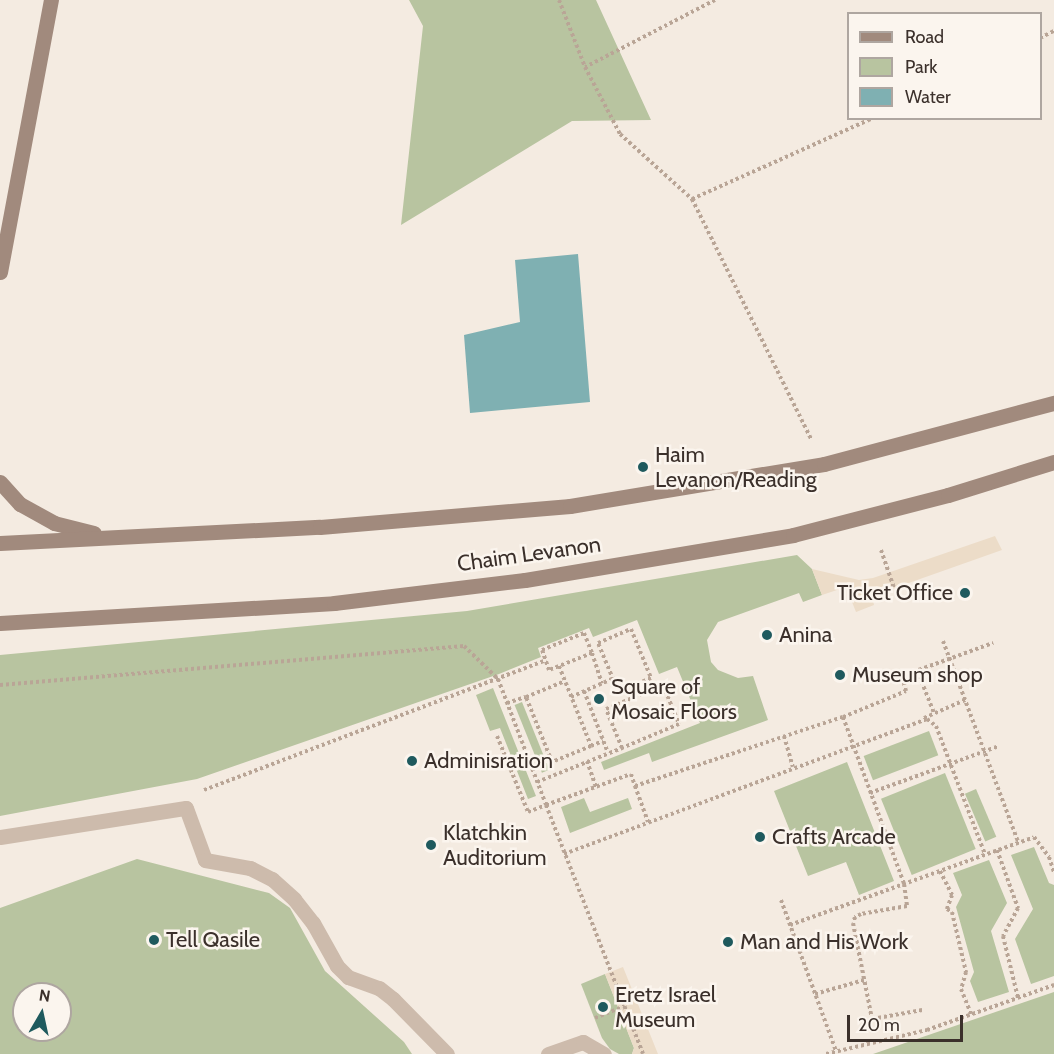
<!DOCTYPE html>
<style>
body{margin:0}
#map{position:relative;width:1054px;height:1054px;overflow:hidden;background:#f4ebe1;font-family:Cabin,sans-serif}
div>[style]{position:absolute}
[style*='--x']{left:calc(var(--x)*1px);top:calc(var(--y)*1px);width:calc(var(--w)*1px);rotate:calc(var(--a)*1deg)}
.green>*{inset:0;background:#b8c4a0;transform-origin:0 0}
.plaza>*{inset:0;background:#ecdcc8}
.water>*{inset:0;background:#7fb0b2}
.path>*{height:4px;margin-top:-2px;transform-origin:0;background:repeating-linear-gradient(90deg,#b9a596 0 3px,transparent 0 6px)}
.lane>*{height:15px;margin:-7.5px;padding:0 7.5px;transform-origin:7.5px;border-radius:7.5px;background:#cdbbac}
.secondary>*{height:15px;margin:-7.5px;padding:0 7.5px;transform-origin:7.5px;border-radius:7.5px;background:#a18a7d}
.dots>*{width:16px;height:16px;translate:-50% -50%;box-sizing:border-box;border:3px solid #fbf5ee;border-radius:50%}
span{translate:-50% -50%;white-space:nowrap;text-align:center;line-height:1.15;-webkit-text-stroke:5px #fbf5ee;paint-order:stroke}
.poi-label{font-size:22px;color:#3b302b}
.left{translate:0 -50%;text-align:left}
.right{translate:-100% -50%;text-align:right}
.street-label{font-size:22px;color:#3b302b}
.legend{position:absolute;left:847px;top:12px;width:195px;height:108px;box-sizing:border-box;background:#fbf5ee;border:2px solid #aea6a0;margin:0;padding:8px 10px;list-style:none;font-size:18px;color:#3b302b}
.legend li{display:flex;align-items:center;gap:12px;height:30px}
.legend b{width:30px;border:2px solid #aea6a0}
.north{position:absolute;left:12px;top:982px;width:60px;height:60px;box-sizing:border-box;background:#fbf5ee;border:2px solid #aea6a0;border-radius:50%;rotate:9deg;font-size:16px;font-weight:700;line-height:24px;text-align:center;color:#3b302b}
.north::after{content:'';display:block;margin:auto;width:21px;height:27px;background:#1f5a5e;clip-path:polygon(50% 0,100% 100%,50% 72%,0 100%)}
.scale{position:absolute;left:847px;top:1015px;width:116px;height:27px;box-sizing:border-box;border:3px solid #3b302b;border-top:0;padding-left:8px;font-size:18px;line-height:21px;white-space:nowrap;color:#3b302b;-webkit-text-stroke:4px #fbf5ee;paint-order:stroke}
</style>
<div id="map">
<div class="green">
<div style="clip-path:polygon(409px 0,596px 0,651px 120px,572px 121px,401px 225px,423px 26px)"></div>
<div style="clip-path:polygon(797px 555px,812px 569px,822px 595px,803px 602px,799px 593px,718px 622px,707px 640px,711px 662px,718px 670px,738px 678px,753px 676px,768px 720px,652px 762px,649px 753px,604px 770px,601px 762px,700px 723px,677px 667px,659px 674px,637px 620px,593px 637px,589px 628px,538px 648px,541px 657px,499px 674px,197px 779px,0 816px,0 655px,467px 611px)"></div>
<div style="clip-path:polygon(493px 688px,536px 796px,528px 799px,500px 728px,490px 731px,476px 695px)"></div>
<div style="left:522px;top:702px;width:73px;height:8px;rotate:68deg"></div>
<div style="left:929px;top:731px;width:26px;height:70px;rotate:69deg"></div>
<div style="clip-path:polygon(847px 762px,894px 881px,859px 895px,846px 862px,808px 876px,774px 791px)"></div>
<div style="left:945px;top:773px;width:82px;height:69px;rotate:68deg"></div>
<div style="left:976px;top:789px;width:52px;height:12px;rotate:67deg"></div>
<div style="clip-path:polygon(584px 798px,590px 812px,628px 798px,632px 809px,570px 833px,561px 807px)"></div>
<div style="clip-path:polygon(1034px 847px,1049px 883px,1054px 885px,1054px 976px,1031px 984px,1015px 939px,1033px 909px,1011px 855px)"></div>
<div style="clip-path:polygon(evenodd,137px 859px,269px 893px,290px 908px,325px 971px,404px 1042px,412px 1054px,0 1054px,0 908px,137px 859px,24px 994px,60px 994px,60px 1030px,24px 1030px,24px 994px)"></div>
<div style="clip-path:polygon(989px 860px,1007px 903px,991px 931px,1009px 992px,978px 1002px,970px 981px,974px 972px,956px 907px,962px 895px,953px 873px)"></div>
<div style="clip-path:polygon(605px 974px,634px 1048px,632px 1054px,619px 1054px,610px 1049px,602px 1038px,581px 984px)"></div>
<div style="clip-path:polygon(1054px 992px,1054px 1054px,873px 1054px,1051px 993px)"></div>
</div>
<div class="plaza">
<div style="clip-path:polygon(995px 536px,1002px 550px,872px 596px,874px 605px,856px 612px,846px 587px,822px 595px,812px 569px,859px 580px,873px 578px)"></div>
<div style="clip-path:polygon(623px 967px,658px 1054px,632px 1054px,634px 1048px,605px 974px)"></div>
</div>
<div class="water">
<div style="clip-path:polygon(578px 254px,590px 402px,470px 413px,464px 335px,520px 322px,515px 260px)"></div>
</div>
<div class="path">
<div style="--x:559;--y:0;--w:72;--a:68.8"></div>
<div style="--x:715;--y:0;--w:146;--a:152.7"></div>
<div style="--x:585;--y:67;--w:76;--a:62.4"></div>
<div style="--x:620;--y:134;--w:97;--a:42.1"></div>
<div style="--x:692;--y:199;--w:268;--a:63.6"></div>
<div style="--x:1040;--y:38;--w:16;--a:-27"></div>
<div style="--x:692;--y:199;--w:198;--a:-24.1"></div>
<div style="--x:881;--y:550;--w:40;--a:71.1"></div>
<div style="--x:631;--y:629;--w:53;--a:67.8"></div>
<div style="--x:651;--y:678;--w:35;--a:158"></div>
<div style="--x:618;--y:691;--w:52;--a:-112.6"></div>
<div style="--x:598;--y:643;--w:36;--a:-23"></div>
<div style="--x:584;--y:633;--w:22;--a:68"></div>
<div style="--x:592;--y:653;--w:46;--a:158.4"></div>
<div style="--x:549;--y:670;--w:21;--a:-109"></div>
<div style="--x:542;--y:650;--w:45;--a:-22"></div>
<div style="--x:943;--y:641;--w:215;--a:69.5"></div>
<div style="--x:592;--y:653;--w:32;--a:72"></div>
<div style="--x:559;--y:666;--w:86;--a:68.2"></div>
<div style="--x:591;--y:746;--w:42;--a:157.7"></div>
<div style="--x:552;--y:762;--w:70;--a:-111.8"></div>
<div style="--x:526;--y:697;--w:42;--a:-22.3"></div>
<div style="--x:917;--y:670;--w:46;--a:68.4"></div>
<div style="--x:0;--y:685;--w:466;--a:-4.8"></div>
<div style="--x:464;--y:646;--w:47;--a:44.1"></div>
<div style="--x:498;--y:679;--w:135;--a:69.1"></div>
<div style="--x:546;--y:805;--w:90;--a:-20"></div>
<div style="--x:631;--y:774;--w:13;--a:72"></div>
<div style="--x:635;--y:786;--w:219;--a:-18.4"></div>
<div style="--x:843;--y:717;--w:68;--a:-22.4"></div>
<div style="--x:906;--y:691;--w:16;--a:-105"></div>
<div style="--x:902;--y:676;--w:97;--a:-19.9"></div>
<div style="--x:663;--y:685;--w:42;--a:67.7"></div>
<div style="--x:679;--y:724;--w:62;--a:157.2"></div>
<div style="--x:622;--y:748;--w:42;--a:-112.3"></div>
<div style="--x:606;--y:709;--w:62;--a:-22.8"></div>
<div style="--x:584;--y:691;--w:66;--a:68.8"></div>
<div style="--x:571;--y:697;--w:45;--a:-23.7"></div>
<div style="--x:507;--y:703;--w:20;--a:-18"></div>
<div style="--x:843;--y:717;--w:178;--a:69.9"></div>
<div style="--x:904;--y:884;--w:22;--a:82"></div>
<div style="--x:907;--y:906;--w:47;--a:170.1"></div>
<div style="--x:861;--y:914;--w:7;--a:153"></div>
<div style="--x:855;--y:917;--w:6;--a:108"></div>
<div style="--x:853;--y:923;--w:98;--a:78.8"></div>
<div style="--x:872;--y:1019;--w:51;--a:-10.2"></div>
<div style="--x:924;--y:718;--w:45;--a:-23.7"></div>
<div style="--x:497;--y:736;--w:82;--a:67.8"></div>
<div style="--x:528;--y:812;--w:19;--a:-21"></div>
<div style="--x:546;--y:805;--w:267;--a:68.7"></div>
<div style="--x:784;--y:736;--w:32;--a:74"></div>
<div style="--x:591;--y:746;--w:13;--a:-23"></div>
<div style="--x:587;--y:761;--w:28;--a:71"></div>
<div style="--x:537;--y:782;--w:92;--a:-21.8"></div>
<div style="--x:635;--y:786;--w:38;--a:70"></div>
<div style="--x:204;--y:790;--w:366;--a:-20.8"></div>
<div style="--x:870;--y:793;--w:137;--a:-20"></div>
<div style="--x:997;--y:850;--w:62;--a:70.1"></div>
<div style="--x:1018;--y:908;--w:32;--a:118"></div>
<div style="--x:1003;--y:936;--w:64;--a:76.4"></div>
<div style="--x:564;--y:854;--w:387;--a:-20.4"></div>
<div style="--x:927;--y:719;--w:11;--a:38"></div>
<div style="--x:936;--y:726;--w:137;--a:69.1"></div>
<div style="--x:940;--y:871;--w:27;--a:63"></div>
<div style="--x:952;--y:895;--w:15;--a:110"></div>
<div style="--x:947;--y:909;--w:6;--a:31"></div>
<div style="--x:952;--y:912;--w:62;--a:76.9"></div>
<div style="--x:966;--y:972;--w:18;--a:106"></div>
<div style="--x:961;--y:989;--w:27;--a:68"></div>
<div style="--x:781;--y:900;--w:161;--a:70"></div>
<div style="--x:790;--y:925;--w:259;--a:-19.8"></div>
<div style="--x:1034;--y:837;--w:25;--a:53"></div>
<div style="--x:1049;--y:857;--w:16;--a:72"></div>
<div style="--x:815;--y:994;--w:51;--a:-15.9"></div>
<div style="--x:595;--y:1018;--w:32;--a:-22"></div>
<div style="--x:826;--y:1054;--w:104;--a:-13.4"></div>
<div style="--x:927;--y:1030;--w:135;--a:-19.5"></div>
</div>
<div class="lane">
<div style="--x:0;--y:837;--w:188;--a:-8.9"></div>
<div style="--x:186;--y:808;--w:55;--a:69.9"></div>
<div style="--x:205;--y:860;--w:46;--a:10.1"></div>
<div style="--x:250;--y:868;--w:25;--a:27"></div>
<div style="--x:272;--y:879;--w:30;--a:42"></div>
<div style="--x:294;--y:899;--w:31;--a:52"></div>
<div style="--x:313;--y:923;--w:49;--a:60.8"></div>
<div style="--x:337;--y:966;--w:16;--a:45"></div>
<div style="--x:348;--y:977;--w:33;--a:20"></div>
<div style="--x:379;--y:988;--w:18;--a:38"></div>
<div style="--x:393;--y:999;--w:77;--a:45.5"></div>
<div style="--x:548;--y:1054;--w:37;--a:-19"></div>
<div style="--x:583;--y:1042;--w:24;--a:30"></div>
</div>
<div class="secondary">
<div style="--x:0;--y:272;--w:277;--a:-79.4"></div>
<div style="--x:0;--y:482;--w:30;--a:48"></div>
<div style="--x:20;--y:504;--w:39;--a:29"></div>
<div style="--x:54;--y:523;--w:41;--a:14"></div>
<div style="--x:0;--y:543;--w:320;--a:-2.9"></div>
<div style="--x:320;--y:527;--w:251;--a:-4.8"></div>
<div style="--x:570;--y:506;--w:257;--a:-9.4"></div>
<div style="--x:824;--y:464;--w:238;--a:-14.9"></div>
<div style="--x:0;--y:623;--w:335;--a:-3.4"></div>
<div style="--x:334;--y:603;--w:192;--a:-6.9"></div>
<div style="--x:525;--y:580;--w:272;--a:-9.5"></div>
<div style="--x:793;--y:535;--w:160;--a:-14.5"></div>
<div style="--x:948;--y:495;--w:111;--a:-17.3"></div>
</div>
<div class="dots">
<div style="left:643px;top:467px;background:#1f5a5e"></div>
<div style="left:965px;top:593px;background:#1f5a5e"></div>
<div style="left:767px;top:635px;background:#1f5a5e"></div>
<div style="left:840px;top:675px;background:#1f5a5e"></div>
<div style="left:599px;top:699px;background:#1f5a5e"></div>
<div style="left:412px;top:761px;background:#1f5a5e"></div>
<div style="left:760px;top:837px;background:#1f5a5e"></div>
<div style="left:431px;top:845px;background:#1f5a5e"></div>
<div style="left:154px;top:940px;background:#1f5a5e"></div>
<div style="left:728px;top:942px;background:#1f5a5e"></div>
<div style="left:603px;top:1007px;background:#1f5a5e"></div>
</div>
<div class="poi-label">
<span class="left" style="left:655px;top:467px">Haim<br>Levanon/Reading</span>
<span class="right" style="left:953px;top:593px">Ticket Office</span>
<span class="left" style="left:779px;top:635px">Anina</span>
<span class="left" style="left:852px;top:675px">Museum shop</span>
<span class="left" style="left:611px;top:699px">Square of<br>Mosaic Floors</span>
<span class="left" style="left:424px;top:761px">Adminisration</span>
<span class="left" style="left:443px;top:845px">Klatchkin<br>Auditorium</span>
<span class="left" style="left:772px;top:837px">Crafts Arcade</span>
<span class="left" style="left:166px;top:940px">Tell Qasile</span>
<span class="left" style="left:740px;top:942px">Man and His Work</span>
<span class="left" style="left:615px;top:1007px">Eretz Israel<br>Museum</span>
</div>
<div class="street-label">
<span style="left:529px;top:554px;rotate:-8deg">Chaim Levanon</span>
</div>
<ul class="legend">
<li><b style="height:8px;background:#a18a7d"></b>Road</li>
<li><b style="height:16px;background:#b8c4a0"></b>Park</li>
<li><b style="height:16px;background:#7fb0b2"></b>Water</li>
</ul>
<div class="north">N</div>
<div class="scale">20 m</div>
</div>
